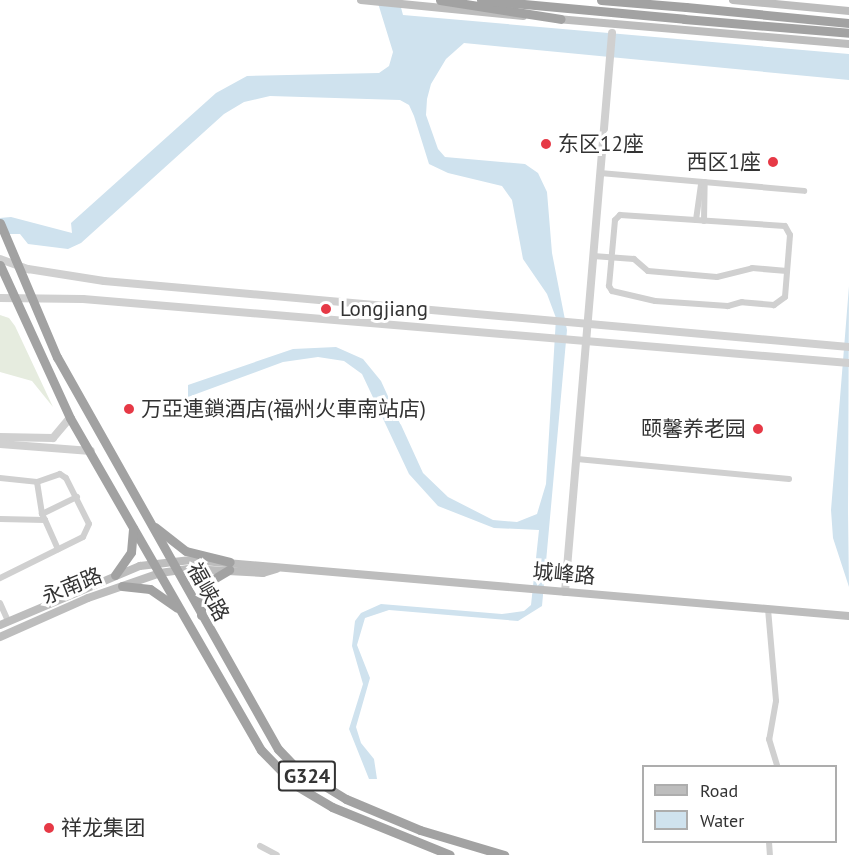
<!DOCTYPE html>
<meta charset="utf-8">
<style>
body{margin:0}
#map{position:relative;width:849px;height:855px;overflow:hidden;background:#fff;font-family:"PT Sans","Noto Sans SC",sans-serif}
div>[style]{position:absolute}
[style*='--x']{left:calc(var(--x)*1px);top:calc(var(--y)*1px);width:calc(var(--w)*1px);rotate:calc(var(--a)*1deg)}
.green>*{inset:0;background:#e6ecdf}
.water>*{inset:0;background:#cfe2ee}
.minor>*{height:6px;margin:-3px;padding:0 3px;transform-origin:3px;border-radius:3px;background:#d0d0d0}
.tertiary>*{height:8px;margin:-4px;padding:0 4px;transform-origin:4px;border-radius:4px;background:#d0d0d0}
.secondary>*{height:8px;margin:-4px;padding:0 4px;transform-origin:4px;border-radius:4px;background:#bdbdbd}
.trunk>*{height:9px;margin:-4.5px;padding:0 4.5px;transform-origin:4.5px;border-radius:4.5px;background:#a2a2a2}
.trunk-bridge>*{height:9px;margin:-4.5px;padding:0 4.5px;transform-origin:4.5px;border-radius:4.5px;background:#a2a2a2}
.dots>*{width:16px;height:16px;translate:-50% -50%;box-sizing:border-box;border:3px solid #fff;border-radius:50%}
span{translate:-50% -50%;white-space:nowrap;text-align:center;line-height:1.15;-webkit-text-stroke:6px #fff;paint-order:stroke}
.shield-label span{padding:2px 4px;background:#fff;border:2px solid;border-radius:4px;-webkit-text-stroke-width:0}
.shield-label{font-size:20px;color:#333;font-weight:700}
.poi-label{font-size:21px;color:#333}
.left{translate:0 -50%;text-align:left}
.right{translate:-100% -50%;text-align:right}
.street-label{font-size:21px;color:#333}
.legend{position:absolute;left:642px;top:765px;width:195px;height:78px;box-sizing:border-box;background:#fff;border:2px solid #adadad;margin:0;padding:8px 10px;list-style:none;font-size:18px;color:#333}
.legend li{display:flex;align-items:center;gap:12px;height:30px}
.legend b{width:30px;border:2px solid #adadad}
</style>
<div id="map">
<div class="green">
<div style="clip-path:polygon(0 315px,9px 318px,15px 326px,53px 407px,32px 381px,0 372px)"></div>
</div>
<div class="water">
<div style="clip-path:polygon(377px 0,399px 0,403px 15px,849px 54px,849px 80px,464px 43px,446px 59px,431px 84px,427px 99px,426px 115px,438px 149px,445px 157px,525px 164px,538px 173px,547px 192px,552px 253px,567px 330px,542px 606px,518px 621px,389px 610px,365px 618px,357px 645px,370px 678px,356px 727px,361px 743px,374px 759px,377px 779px,369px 779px,349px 729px,363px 684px,352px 646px,355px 621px,361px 613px,381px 604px,502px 614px,524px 611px,531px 605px,539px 530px,494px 528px,438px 506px,409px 474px,362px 374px,344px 361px,318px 357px,283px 362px,188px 397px,188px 385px,293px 349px,336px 347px,363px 359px,381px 381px,423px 473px,448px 497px,493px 520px,517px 522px,537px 514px,546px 484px,556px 318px,547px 294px,523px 259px,512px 200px,502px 186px,448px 173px,429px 164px,414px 116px,409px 105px,400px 100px,270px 96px,244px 102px,224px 114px,81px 243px,68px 249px,28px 244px,20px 234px,0 234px,0 218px,11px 217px,72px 233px,71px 223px,216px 93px,247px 76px,379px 73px,389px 66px,393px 52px)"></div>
<div style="clip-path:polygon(849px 286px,848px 512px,849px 587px,833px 538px,831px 510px)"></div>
</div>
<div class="minor">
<div style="--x:600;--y:173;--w:205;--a:5"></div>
<div style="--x:620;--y:215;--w:165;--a:3.8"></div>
<div style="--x:785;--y:226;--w:10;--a:61"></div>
<div style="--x:790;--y:235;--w:62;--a:94.6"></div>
<div style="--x:785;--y:297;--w:14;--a:144"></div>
<div style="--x:774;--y:305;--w:32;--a:-175"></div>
<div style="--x:742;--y:302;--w:15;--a:164"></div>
<div style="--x:728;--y:306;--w:73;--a:-176.1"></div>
<div style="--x:655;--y:301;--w:44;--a:-166.9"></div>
<div style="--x:612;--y:291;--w:6;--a:-121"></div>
<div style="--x:609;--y:286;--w:66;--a:-84.8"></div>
<div style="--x:615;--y:220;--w:7;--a:-45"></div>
<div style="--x:696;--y:220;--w:37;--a:-82"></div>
<div style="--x:704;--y:221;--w:39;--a:-89"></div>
<div style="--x:593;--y:256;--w:41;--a:4.2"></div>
<div style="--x:634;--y:259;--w:18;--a:41"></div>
<div style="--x:648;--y:271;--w:69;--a:5"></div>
<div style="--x:717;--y:277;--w:36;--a:-14"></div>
<div style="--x:752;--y:268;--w:35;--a:5"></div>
<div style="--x:577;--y:459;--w:213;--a:5.4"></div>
<div style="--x:0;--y:478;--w:37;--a:6"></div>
<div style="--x:37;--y:482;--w:24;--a:-19"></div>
<div style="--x:60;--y:474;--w:7;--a:34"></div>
<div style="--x:66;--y:478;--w:51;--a:63.4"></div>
<div style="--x:89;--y:524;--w:14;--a:115"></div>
<div style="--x:83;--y:537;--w:93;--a:153.7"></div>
<div style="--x:37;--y:482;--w:32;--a:81"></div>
<div style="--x:0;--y:519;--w:45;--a:1.3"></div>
<div style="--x:45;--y:520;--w:7;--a:-117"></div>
<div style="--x:42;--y:514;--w:39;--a:-26"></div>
<div style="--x:45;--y:520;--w:32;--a:66"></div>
<div style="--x:0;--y:603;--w:20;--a:66"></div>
<div style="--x:768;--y:609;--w:92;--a:85"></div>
<div style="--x:776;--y:701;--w:39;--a:100"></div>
<div style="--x:769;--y:739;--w:28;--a:73"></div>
<div style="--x:769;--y:842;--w:13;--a:86"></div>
<div style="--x:260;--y:846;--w:19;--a:28"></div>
</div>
<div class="tertiary">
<div style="--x:0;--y:259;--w:30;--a:20"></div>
<div style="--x:28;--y:269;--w:77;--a:9"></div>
<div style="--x:104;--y:281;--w:748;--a:5.06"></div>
<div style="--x:0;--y:298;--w:83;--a:0.7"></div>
<div style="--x:83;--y:299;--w:769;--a:4.78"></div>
<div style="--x:0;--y:437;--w:53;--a:1.1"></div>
<div style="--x:53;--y:438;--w:26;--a:-50"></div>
<div style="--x:0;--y:444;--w:91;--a:4.4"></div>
<div style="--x:565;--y:592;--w:561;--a:-85.19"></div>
</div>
<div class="secondary">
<div style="--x:361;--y:0;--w:163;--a:5.6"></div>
<div style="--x:733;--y:0;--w:117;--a:5.4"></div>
<div style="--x:557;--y:19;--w:293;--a:4.9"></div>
<div style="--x:0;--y:625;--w:152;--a:-22.9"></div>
<div style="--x:140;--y:566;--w:51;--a:-6.7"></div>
<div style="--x:191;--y:560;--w:660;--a:4.86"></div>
<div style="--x:0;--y:637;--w:96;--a:-23.9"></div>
<div style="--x:88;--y:598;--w:76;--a:-19.1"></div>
<div style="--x:160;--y:573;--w:30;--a:-8"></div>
<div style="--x:190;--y:569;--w:73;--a:3.1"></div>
<div style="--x:263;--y:573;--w:14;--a:-17"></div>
</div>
<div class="trunk">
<div style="--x:440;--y:0;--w:122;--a:8.9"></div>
<div style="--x:481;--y:0;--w:204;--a:5.3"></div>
<div style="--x:601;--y:0;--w:85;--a:4.7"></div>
<div style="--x:0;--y:223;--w:146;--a:67"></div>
<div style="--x:57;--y:357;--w:450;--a:60.6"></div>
<div style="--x:278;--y:749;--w:28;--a:46"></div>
<div style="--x:297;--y:769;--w:57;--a:31.5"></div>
<div style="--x:346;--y:799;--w:80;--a:22.7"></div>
<div style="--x:420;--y:830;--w:88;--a:16.6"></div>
<div style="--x:0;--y:265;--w:168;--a:65.4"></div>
<div style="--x:70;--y:418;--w:383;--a:60.1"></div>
<div style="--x:261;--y:750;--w:49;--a:45.8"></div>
<div style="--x:295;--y:785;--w:43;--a:30.7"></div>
<div style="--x:332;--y:807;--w:127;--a:22.1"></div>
<div style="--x:155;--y:527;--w:39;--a:38"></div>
<div style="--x:186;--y:551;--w:45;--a:14"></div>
<div style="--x:115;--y:575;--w:28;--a:-55"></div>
<div style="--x:131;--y:552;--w:24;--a:-85"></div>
<div style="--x:122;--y:586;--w:28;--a:6"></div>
<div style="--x:150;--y:589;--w:33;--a:35"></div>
<div style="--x:201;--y:615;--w:18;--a:-90"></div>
<div style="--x:201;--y:597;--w:15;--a:-67"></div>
<div style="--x:207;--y:583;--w:26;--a:-31"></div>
</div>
<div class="trunk-bridge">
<div style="--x:686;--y:7;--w:164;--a:5.6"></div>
<div style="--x:684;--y:19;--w:166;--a:4.8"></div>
</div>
<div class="dots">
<div style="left:546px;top:144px;background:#e63946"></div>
<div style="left:773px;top:162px;background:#e63946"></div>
<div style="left:326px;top:309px;background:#e63946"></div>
<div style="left:129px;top:409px;background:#e63946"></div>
<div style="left:758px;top:429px;background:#e63946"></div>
<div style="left:49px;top:828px;background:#e63946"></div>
</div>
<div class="shield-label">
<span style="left:307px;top:776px">G324</span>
</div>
<div class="poi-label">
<span class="left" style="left:558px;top:144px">东区12座</span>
<span class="right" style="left:761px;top:162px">西区1座</span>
<span class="left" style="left:340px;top:309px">Longjiang</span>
<span class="left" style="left:141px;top:409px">万亞連鎖酒店(福州火車南站店)</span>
<span class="right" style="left:746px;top:429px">颐馨养老园</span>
<span class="left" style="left:61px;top:828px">祥龙集团</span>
</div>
<div class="street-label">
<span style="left:564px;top:574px;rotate:5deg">城峰路</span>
<span style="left:72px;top:586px;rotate:-22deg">永南路</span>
<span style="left:208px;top:592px;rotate:61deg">福峡路</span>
</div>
<ul class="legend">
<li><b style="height:8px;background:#bdbdbd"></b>Road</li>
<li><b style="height:16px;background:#cfe2ee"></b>Water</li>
</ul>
</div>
